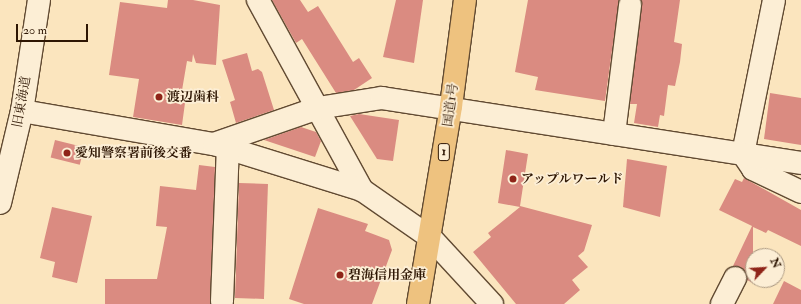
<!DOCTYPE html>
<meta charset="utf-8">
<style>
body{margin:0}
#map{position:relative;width:801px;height:304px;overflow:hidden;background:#fbe5be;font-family:"IM FELL Double Pica","Noto Serif JP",serif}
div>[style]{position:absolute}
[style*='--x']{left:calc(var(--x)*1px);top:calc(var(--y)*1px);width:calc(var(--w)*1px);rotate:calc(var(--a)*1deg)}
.building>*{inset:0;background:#da8b81;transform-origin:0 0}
.roads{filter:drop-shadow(1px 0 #614a32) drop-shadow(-1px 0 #614a32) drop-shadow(0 1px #614a32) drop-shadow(0 -1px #614a32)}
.minor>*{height:22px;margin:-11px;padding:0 11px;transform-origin:11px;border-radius:11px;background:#fceed5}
.highway>*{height:22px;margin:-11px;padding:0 11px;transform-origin:11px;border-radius:11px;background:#eec27f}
.dots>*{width:11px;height:11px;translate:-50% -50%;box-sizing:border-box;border:2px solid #fceed5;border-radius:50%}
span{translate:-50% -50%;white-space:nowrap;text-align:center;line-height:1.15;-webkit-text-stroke:3.5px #fceed5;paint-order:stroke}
.shield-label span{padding:1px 3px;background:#fceed5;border:1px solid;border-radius:3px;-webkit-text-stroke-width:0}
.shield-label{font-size:12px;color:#2e1603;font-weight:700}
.poi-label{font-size:13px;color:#2e1603;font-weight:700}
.left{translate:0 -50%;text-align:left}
.street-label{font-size:13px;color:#2e1603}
.north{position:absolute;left:745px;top:248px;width:40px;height:40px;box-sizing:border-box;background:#fceed5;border:1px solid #aa9881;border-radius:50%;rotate:65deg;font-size:11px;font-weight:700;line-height:16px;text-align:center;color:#2e1603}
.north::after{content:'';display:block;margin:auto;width:14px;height:18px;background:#8f2418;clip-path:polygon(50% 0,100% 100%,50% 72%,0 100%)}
.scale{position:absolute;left:16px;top:24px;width:72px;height:18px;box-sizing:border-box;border:2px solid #2e1603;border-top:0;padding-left:5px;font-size:12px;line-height:14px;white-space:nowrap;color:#2e1603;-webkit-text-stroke:3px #fceed5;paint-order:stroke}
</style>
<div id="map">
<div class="building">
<div style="clip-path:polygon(168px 0,193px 0,220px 5px,216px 65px,196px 63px,193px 54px,192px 62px,187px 61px,180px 102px,185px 103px,182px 125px,133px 117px,139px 79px,109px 75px,120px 2px,167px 8px)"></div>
<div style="clip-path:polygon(272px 0,300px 0,308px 12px,318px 6px,353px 62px,359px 58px,372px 78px,354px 90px,336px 93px,302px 39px,296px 43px)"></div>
<div style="clip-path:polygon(396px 0,423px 0,414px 63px,383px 57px)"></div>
<div style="clip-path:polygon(528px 0,619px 0,605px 101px,535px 90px,538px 77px,515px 72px)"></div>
<div style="clip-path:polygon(641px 0,680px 0,674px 42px,682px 44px,680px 62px,675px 86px,668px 85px,664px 116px,660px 115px,658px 127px,634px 123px,637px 104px,630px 104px)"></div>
<div style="clip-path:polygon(247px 53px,252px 71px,258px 69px,262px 72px,274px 110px,236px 123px,230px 102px,235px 100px,222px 60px)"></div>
<div style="clip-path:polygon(770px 93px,801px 98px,801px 145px,764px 139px)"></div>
<div style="clip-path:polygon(359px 114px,399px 120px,393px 161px,377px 159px,350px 116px)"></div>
<div style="clip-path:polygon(301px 127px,316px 132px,321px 141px,315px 157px,264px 140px)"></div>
<div style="left:55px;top:140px;width:30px;height:18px;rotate:14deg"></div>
<div style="clip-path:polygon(506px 150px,528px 154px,520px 206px,592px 225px,584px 251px,578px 256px,588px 267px,572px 280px,580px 290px,564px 304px,516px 304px,473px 252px,491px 237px,488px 233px,520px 207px,498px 203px)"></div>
<div style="clip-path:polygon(627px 159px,667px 166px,660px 217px,623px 207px)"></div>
<div style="clip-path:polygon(199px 165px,215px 167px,210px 304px,105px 304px,105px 279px,157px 279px,167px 227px,156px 226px,160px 186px,196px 190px)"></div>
<div style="clip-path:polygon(744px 178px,801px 210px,801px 246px,768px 230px,766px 233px,753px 227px,753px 283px,747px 280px,741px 267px,733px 266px,752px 226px,719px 210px,735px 179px,742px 182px)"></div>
<div style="left:239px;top:183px;width:29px;height:115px;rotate:2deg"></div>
<div style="clip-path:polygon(52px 207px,92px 216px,77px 283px,52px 277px,55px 262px,40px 258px)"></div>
<div style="clip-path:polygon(318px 208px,368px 224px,365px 231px,389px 240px,392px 250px,372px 304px,304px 304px,289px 299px)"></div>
<div style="clip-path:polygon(784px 281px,801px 290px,801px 304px,773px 304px)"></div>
</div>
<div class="roads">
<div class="minor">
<div style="--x:258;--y:0;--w:217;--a:61.3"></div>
<div style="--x:774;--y:0;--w:157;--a:101.4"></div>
<div style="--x:743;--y:154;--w:18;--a:56"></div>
<div style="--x:753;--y:169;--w:53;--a:25.6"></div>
<div style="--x:22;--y:111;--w:195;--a:9.8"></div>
<div style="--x:214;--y:144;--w:155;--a:17.3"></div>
<div style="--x:362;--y:190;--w:84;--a:34.8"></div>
<div style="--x:431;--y:238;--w:90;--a:47.3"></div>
<div style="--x:614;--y:134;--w:130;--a:-82.9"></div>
<div style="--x:214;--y:144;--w:110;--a:-19.1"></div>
<div style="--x:318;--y:108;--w:65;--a:-8.9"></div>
<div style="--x:382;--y:98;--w:424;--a:8.8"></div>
<div style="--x:0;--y:203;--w:95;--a:-76.6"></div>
<div style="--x:22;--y:111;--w:112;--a:-81.3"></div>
<div style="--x:222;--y:301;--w:153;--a:-87.8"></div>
<div style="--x:722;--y:304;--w:29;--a:-63"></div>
</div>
<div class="highway">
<div style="--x:418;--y:304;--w:201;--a:-80.5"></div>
<div style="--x:451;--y:106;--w:107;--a:-82.5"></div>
</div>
</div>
<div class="dots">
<div style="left:159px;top:97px;background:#8f2418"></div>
<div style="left:67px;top:153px;background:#8f2418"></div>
<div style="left:513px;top:179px;background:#8f2418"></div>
<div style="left:340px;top:275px;background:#8f2418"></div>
</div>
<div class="shield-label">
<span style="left:444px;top:152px">1</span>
</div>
<div class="poi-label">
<span class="left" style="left:167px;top:97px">渡辺歯科</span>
<span class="left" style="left:75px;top:153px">愛知警察署前後交番</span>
<span class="left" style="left:521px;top:179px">アップルワールド</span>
<span class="left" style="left:348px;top:275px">碧海信用金庫</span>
</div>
<div class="street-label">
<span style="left:22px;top:102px;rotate:-80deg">旧東海道</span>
<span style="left:451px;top:105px;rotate:-82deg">国道1号</span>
</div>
<div class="north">N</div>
<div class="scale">20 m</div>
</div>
